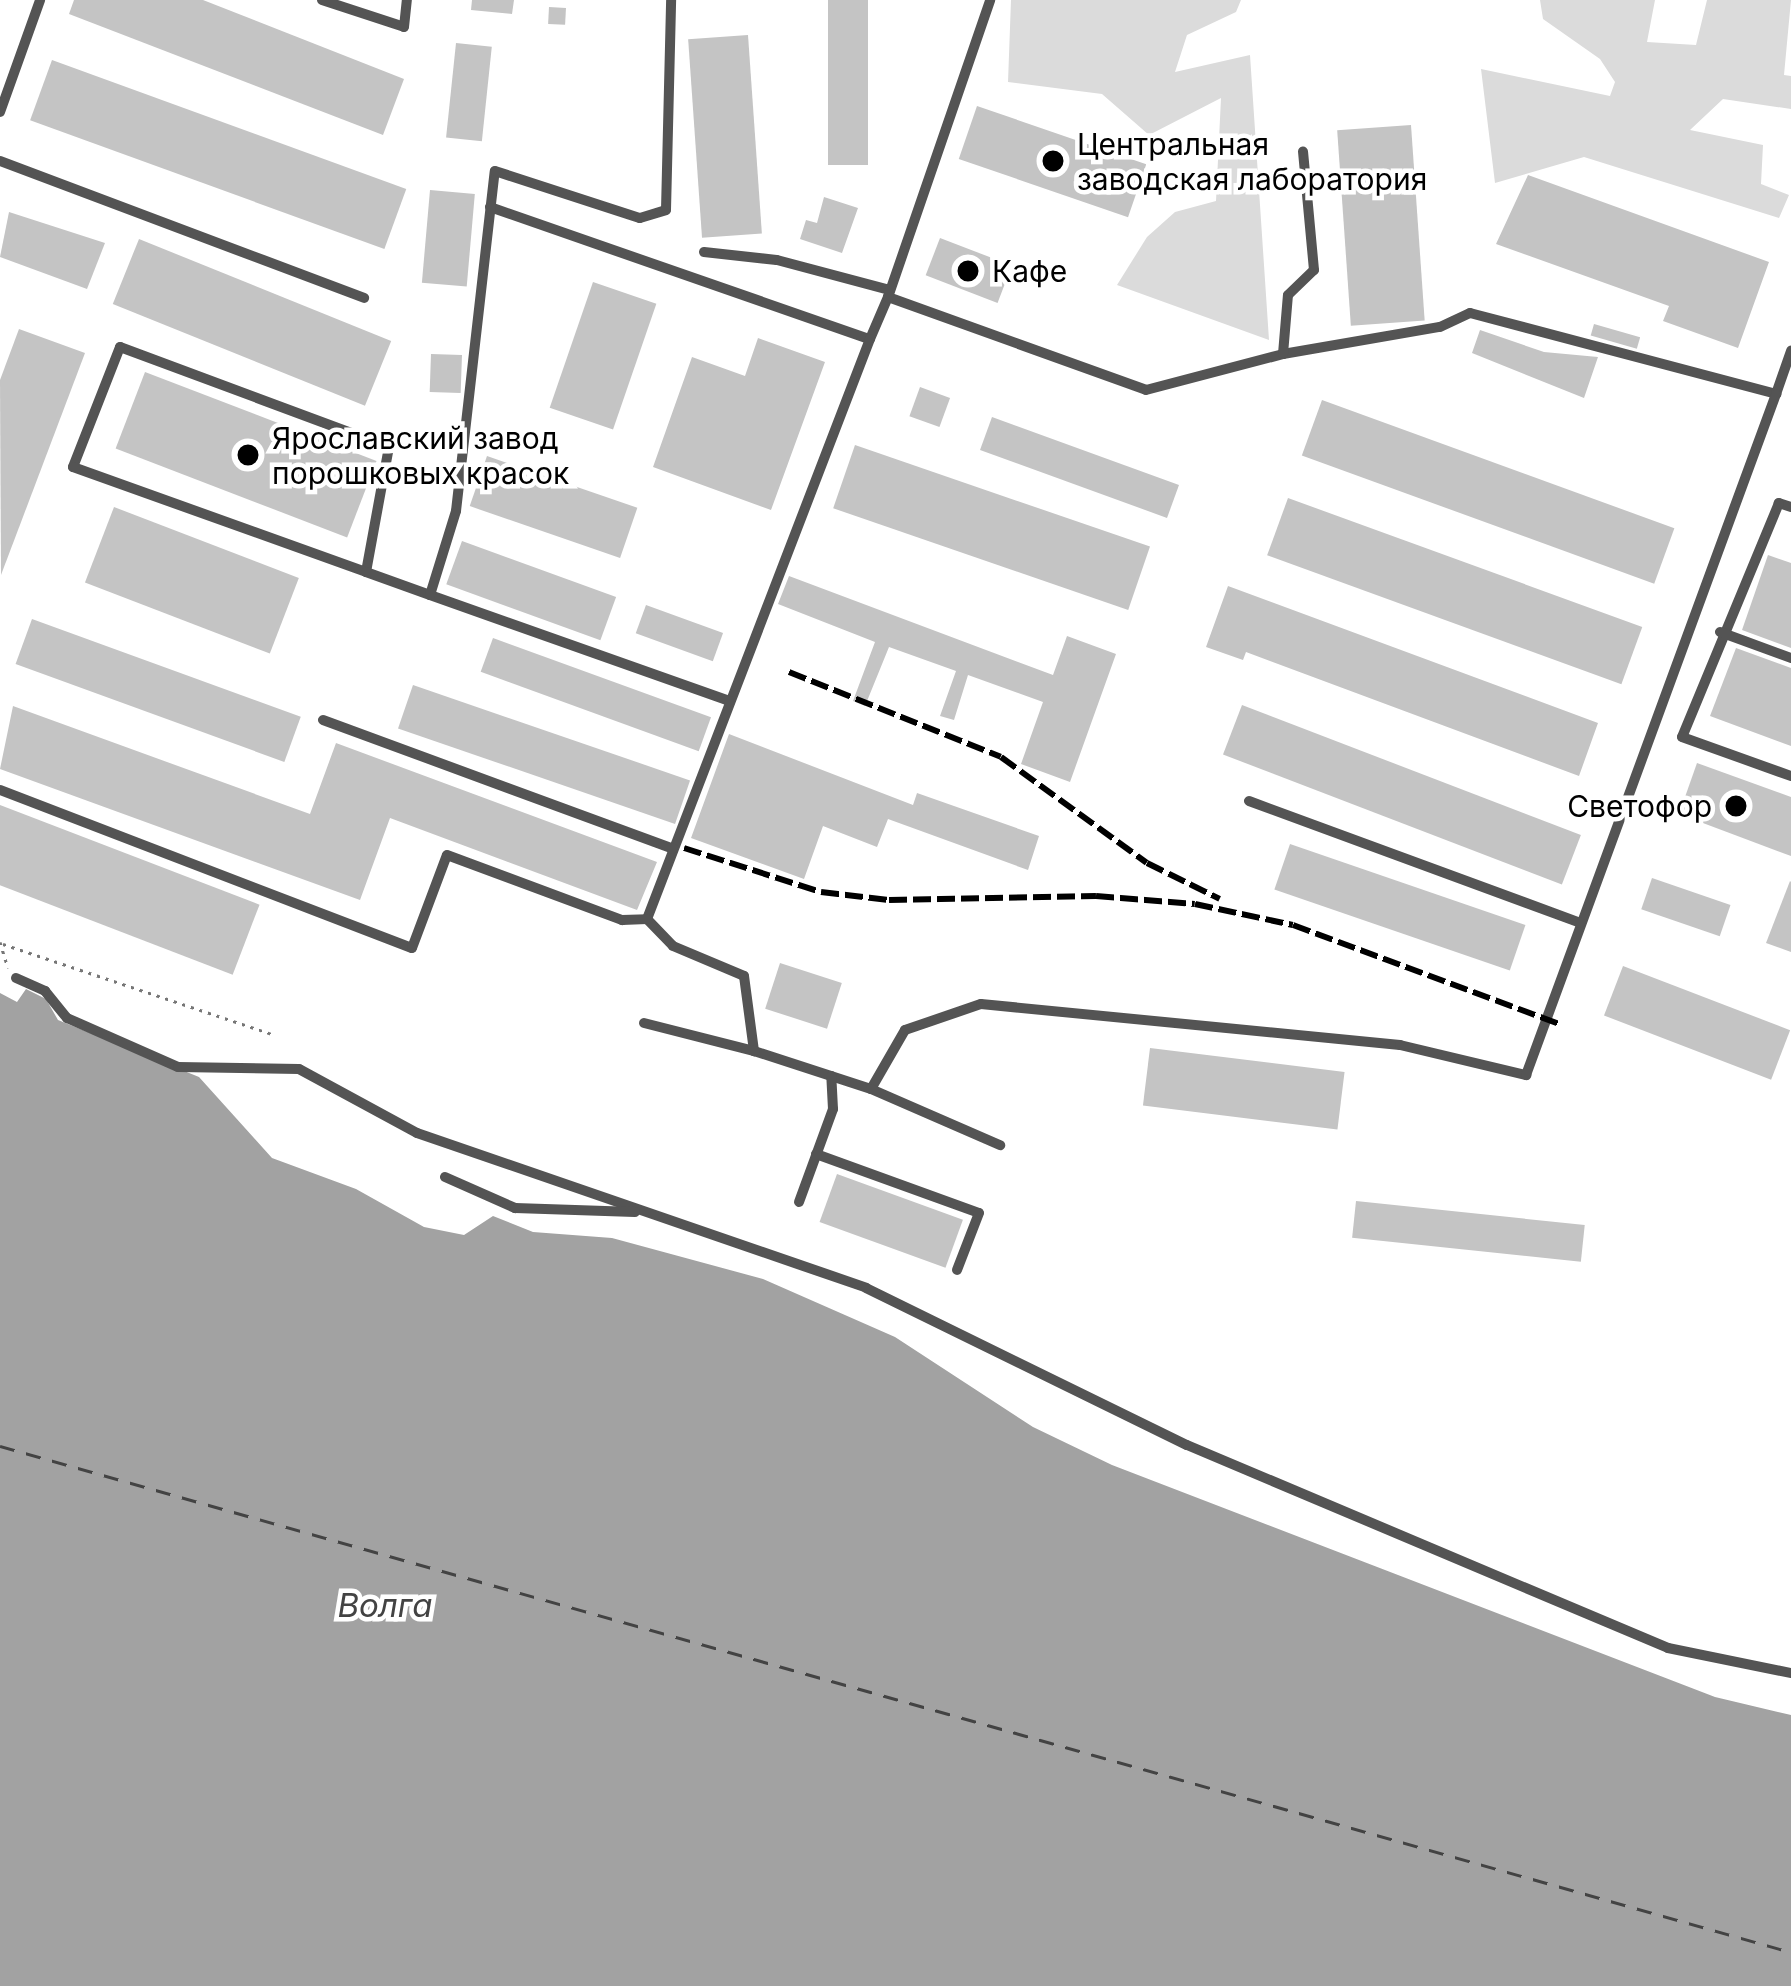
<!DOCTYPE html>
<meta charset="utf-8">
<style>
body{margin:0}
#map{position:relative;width:1791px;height:1986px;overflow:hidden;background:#fff;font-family:Inter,sans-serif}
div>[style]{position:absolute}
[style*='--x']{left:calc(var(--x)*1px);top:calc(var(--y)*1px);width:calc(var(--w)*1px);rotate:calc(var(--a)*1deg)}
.green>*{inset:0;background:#dbdbdb}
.water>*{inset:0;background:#a2a2a2}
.ferry>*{height:3px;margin-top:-1.5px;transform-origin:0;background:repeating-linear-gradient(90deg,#434343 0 15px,transparent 0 27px)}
.building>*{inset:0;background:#c4c4c4;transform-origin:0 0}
.path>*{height:3px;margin-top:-1.5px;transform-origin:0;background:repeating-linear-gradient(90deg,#767676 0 3px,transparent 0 9px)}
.service>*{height:10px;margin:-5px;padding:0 5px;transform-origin:5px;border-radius:5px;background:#545454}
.rail>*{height:6px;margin-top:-3px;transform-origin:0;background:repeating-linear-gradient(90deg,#000 0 18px,transparent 0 24px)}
.dots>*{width:33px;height:33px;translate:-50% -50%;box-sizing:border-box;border:6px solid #fff;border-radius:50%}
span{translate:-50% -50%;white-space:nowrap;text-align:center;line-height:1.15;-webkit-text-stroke:9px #fff;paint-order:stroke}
.poi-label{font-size:30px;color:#000}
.left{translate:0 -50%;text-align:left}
.right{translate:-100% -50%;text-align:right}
.water-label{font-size:33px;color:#434343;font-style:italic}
</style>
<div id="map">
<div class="green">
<div style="clip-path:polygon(1011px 0,1241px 0,1236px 12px,1187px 35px,1175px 72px,1250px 55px,1269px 340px,1117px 285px,1147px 237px,1175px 212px,1216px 201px,1221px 98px,1149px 135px,1102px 94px,1008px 82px)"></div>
<div style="clip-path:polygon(1540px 0,1655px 0,1647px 42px,1696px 45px,1707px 0,1791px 0,1784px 75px,1791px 76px,1791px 109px,1723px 99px,1690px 130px,1763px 145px,1761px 184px,1789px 195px,1779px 218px,1584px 157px,1495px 183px,1481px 69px,1610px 96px,1615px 82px,1600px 59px,1543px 19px)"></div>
</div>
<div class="water">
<div style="clip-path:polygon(26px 989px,46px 999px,58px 1020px,199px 1077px,272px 1158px,356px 1189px,424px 1227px,464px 1235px,493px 1216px,533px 1232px,612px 1238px,763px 1279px,895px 1337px,1033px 1427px,1112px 1465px,1715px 1697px,1791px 1715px,1791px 1986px,0 1986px,0 993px,17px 1002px)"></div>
</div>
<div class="ferry">
<div style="--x:0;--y:1446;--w:1861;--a:15.78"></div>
</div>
<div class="building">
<div style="clip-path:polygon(74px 0,203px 0,404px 79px,383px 135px,69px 14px)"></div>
<div style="clip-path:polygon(472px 0,514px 0,512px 14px,471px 10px)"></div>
<div style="left:828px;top:0;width:40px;height:165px"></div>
<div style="left:549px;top:7px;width:17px;height:17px;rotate:3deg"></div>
<div style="left:748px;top:35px;width:199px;height:60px;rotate:86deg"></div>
<div style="left:456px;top:43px;width:36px;height:95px;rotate:6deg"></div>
<div style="left:52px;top:60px;width:377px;height:64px;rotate:20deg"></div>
<div style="left:977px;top:106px;width:179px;height:56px;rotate:19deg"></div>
<div style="left:1411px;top:125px;width:196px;height:74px;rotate:86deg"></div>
<div style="clip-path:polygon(1528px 175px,1769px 262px,1738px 348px,1663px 321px,1669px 306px,1496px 244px)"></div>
<div style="left:430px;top:190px;width:45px;height:93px;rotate:5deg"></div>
<div style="clip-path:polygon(824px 197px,858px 208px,842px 253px,800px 239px,806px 220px,817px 223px)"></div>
<div style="clip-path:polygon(9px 212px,105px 243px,87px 289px,0 257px)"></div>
<div style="left:940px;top:238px;width:77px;height:40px;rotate:21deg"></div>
<div style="left:139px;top:239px;width:272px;height:70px;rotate:22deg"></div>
<div style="left:593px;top:282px;width:67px;height:133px;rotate:19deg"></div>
<div style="left:1594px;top:324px;width:48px;height:12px;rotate:16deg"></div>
<div style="clip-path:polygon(19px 329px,85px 353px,1px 575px,0 380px)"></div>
<div style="clip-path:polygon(1480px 330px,1544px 352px,1598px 357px,1584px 398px,1472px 353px)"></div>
<div style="clip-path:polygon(758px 338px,825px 362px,771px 510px,653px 467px,692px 357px,745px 376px)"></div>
<div style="left:431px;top:354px;width:31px;height:38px;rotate:2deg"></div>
<div style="left:145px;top:372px;width:248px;height:82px;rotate:21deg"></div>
<div style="left:920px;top:387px;width:32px;height:31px;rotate:20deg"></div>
<div style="left:1322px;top:400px;width:375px;height:59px;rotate:20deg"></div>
<div style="left:992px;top:417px;width:199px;height:35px;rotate:20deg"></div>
<div style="left:855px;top:445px;width:312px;height:67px;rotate:19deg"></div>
<div style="left:487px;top:456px;width:159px;height:53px;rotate:19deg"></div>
<div style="left:1288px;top:498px;width:377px;height:61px;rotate:20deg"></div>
<div style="left:114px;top:507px;width:198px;height:81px;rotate:21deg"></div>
<div style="left:462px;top:541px;width:164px;height:46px;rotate:20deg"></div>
<div style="clip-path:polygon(1768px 555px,1791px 563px,1791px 648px,1742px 630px)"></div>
<div style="clip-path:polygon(789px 576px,1053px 675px,1067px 636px,1116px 654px,1070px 782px,1021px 764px,1043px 702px,968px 675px,954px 720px,940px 716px,956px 671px,889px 647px,865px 706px,853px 701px,875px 642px,778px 604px)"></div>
<div style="clip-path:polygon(1228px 586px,1598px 723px,1579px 776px,1246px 652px,1243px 660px,1206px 647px)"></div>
<div style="left:646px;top:605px;width:82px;height:30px;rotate:20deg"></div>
<div style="left:32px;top:619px;width:286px;height:48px;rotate:20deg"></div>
<div style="left:493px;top:638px;width:232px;height:36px;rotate:20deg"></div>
<div style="clip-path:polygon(1736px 648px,1791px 668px,1791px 746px,1710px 716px)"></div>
<div style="left:413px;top:685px;width:293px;height:46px;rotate:19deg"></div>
<div style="left:1242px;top:705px;width:363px;height:53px;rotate:21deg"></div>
<div style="clip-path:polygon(13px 706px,310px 814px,336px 743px,657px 862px,637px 910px,390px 818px,360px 900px,0 769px)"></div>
<div style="clip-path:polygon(729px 734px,913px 805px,917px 793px,1039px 836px,1028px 870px,888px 819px,877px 847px,823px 826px,804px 879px,691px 838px)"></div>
<div style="clip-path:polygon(1697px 763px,1791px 797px,1791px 856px,1679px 814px)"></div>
<div style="left:0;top:805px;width:278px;height:75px;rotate:21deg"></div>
<div style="left:1290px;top:844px;width:249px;height:48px;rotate:19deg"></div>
<div style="left:1652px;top:878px;width:83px;height:33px;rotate:19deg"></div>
<div style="clip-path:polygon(1790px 881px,1791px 882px,1791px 952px,1766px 943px)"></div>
<div style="left:780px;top:963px;width:65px;height:48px;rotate:18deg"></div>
<div style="left:1623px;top:966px;width:179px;height:53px;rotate:21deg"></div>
<div style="left:1150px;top:1048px;width:196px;height:58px;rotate:7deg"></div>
<div style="left:837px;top:1174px;width:134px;height:51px;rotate:20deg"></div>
<div style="left:1356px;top:1201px;width:230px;height:37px;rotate:6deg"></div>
</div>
<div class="path">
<div style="--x:0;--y:942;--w:27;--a:73"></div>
<div style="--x:3;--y:944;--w:287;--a:18.5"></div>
</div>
<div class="service">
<div style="--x:322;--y:0;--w:86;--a:18.2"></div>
<div style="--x:404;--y:27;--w:27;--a:-84"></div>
<div style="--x:0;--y:112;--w:119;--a:-70.3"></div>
<div style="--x:0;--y:161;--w:389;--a:20.6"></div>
<div style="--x:490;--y:207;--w:402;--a:19.2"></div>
<div style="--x:870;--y:339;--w:46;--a:-66.8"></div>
<div style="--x:888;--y:297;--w:274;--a:19.8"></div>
<div style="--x:1146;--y:390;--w:142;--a:-14.7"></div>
<div style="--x:1283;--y:354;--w:159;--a:-9.8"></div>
<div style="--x:1440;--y:327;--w:33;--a:-25"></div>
<div style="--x:1470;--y:313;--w:317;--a:14.8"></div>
<div style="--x:1776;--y:394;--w:46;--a:-70.8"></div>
<div style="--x:704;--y:252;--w:73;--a:6.3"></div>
<div style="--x:777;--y:260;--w:117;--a:14.9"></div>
<div style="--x:888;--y:297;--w:314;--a:-71"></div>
<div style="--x:870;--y:339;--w:621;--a:111.03"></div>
<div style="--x:647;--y:919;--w:37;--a:46"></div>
<div style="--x:673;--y:946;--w:77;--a:22.9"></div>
<div style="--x:744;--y:976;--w:76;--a:82.4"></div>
<div style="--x:754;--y:1051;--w:123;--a:18"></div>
<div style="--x:871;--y:1089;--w:68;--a:-60"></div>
<div style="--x:905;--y:1030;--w:80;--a:-18.9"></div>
<div style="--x:981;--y:1004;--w:421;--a:5.6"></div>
<div style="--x:1400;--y:1045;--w:130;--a:13.4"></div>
<div style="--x:1526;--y:1075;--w:725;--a:-69.84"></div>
<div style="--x:1283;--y:354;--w:59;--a:-85.2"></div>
<div style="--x:1288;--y:295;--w:36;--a:-44"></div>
<div style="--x:1314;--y:270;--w:119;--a:-95.3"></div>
<div style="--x:1791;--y:507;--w:13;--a:-162"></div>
<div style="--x:1779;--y:503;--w:253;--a:112.5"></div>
<div style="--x:1682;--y:737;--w:116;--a:19.7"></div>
<div style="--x:366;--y:572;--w:127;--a:-79.6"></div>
<div style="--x:389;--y:447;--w:287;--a:-159.6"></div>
<div style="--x:120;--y:347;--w:129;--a:111.4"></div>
<div style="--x:73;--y:467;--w:311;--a:19.7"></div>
<div style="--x:366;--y:572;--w:68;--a:19.8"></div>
<div style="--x:430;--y:595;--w:317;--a:19.5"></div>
<div style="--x:430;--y:595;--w:88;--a:-72.8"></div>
<div style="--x:456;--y:511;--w:342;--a:-83.5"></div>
<div style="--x:495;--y:171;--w:152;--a:18"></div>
<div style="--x:640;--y:218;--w:27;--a:-17"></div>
<div style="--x:666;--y:210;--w:210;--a:-88.6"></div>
<div style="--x:1720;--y:632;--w:76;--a:20.1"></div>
<div style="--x:323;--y:720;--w:373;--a:20.2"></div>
<div style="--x:0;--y:790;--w:441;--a:21"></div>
<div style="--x:412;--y:948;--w:99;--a:-69.4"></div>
<div style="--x:447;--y:855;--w:187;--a:20.4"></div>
<div style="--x:622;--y:920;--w:25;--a:-2"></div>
<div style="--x:1249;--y:801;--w:353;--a:20.2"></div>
<div style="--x:16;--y:978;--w:32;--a:24"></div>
<div style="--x:45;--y:991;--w:35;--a:51"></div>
<div style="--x:67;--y:1018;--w:121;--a:23.8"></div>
<div style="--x:178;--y:1067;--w:121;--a:0.9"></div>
<div style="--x:299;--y:1069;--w:134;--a:28.5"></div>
<div style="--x:417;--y:1133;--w:475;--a:19"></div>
<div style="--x:866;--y:1288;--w:357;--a:26.1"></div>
<div style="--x:1187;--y:1445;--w:522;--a:22.88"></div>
<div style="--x:1668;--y:1648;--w:126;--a:11.5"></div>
<div style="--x:644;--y:1023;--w:114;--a:14.3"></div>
<div style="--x:871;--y:1089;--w:141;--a:23.5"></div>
<div style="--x:816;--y:1154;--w:173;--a:19.9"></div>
<div style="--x:979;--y:1213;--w:61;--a:111.1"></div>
<div style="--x:445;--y:1177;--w:77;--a:23.9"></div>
<div style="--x:515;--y:1208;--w:120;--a:1.9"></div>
<div style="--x:799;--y:1202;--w:99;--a:-69.9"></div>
<div style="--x:833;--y:1109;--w:33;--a:-93"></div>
</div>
<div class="rail">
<div style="--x:789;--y:672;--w:228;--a:21.8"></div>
<div style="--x:1001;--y:757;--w:180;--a:36"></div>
<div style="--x:1147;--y:863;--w:81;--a:26.3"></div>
<div style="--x:684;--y:848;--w:144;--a:17.8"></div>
<div style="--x:821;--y:892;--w:68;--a:6.7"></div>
<div style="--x:889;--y:900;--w:207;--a:-1.1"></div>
<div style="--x:1096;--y:896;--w:99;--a:4.6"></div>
<div style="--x:1195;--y:904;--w:100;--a:12.1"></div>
<div style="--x:1293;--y:925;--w:287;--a:20.4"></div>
</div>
<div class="dots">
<div style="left:1053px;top:161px;background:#000"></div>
<div style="left:968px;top:271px;background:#000"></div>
<div style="left:248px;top:455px;background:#000"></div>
<div style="left:1736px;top:806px;background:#000"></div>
</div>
<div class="poi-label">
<span class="left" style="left:1077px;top:161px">Центральная<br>заводская лаборатория</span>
<span class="left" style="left:992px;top:271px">Кафе</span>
<span class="left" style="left:272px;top:455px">Ярославский завод<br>порошковых красок</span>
<span class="right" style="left:1712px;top:806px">Светофор</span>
</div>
<div class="water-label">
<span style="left:385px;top:1606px">Волга</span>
</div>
</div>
